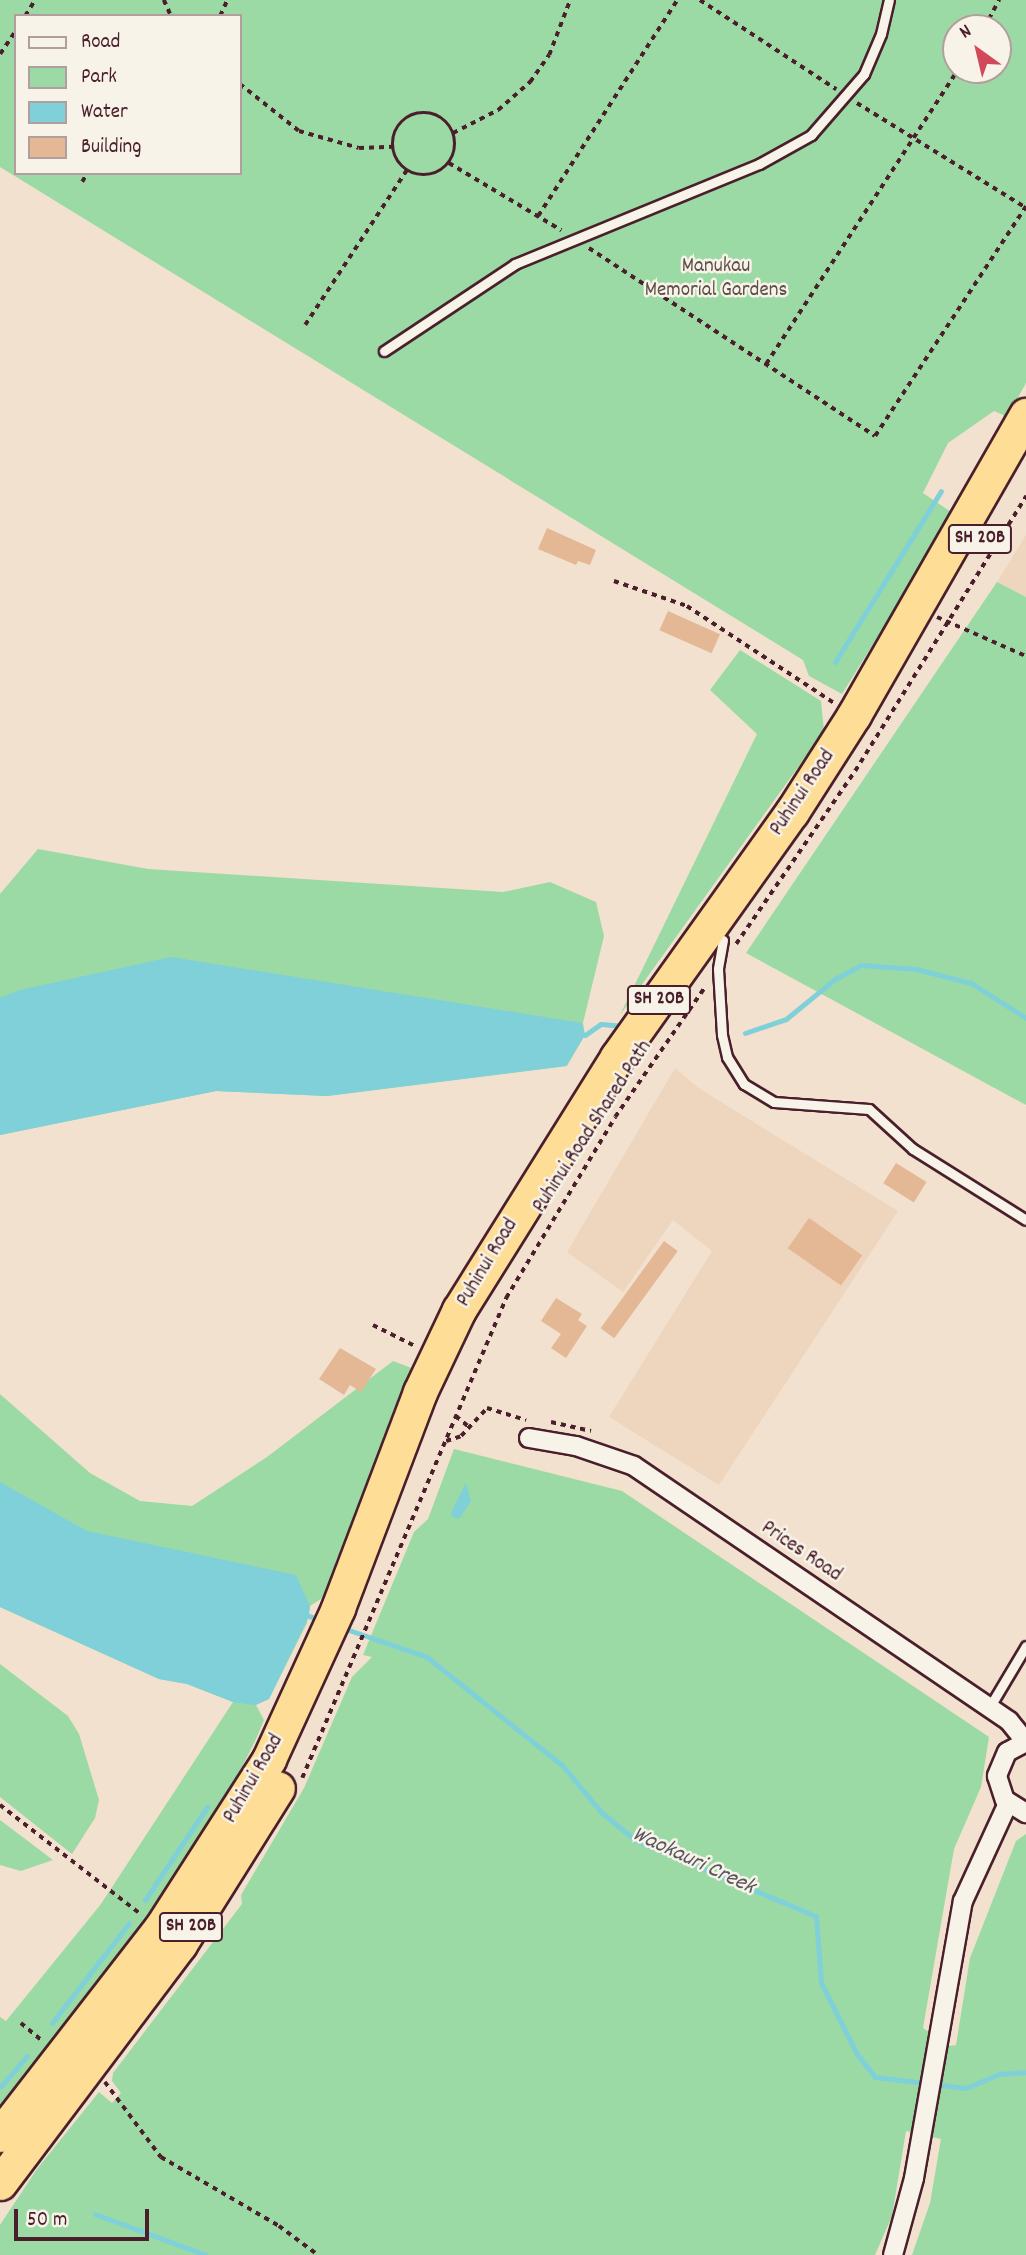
<!DOCTYPE html>
<style>
body{margin:0}
#map{position:relative;width:1026px;height:2255px;overflow:hidden;background:#f2e1cf;font-family:Dekko,sans-serif}
div>[style]{position:absolute}
[style*='--x']{left:calc(var(--x)*1px);top:calc(var(--y)*1px);width:calc(var(--w)*1px);rotate:calc(var(--a)*1deg)}
.built>*{inset:0;background:#eed5be}
.green>*{inset:0;background:#9bdaa4}
.water>*{inset:0;background:#7fd0d8}
.stream>*{height:5px;margin:-2.5px;padding:0 2.5px;transform-origin:2.5px;border-radius:2.5px;background:#7fd0d8}
.building>*{inset:0;background:#e5b895;transform-origin:0 0}
.path>*{height:3.5px;margin-top:-1.75px;transform-origin:0;background:repeating-linear-gradient(90deg,#4a1f2b 0 5px,transparent 0 10px)}
.path>.ring{margin:-1.75px;padding:0;box-sizing:content-box;background:none;border:3.5px solid #4a1f2b;border-radius:50%}
.roads{filter:drop-shadow(2px 0 #4a1f2b) drop-shadow(-2px 0 #4a1f2b) drop-shadow(0 2px #4a1f2b) drop-shadow(0 -2px #4a1f2b)}
.lane>*{height:9px;margin:-4.5px;padding:0 4.5px;transform-origin:4.5px;border-radius:4.5px;background:#f7f3e8}
.street>*{height:18px;margin:-9px;padding:0 9px;transform-origin:9px;border-radius:9px;background:#f7f3e8}
.highway>*{height:33px;margin:-16.5px;padding:0 16.5px;transform-origin:16.5px;border-radius:16.5px;background:#fedd96}
span{translate:-50% -50%;white-space:nowrap;text-align:center;line-height:1.15;-webkit-text-stroke:5px #f7f3e8;paint-order:stroke}
.shield-label span{padding:2px 5px;background:#f7f3e8;border:2px solid;border-radius:5px;-webkit-text-stroke-width:0}
.shield-label{font-size:19px;color:#4a1f2b;font-weight:700}
.park-label{font-size:21px;color:#5e4e49}
.street-label{font-size:21px;color:#4a1f2b}
.water-label{font-size:23px;color:#5a545f;font-style:italic}
.legend{position:absolute;left:14px;top:14px;width:228px;height:161px;box-sizing:border-box;background:#f7f3e8;border:2px solid #b29e9c;margin:0;padding:9px 12px;list-style:none;font-size:21px;color:#4a1f2b}
.legend li{display:flex;align-items:center;gap:14px;height:35px}
.legend b{width:35px;border:2px solid #b29e9c}
.north{position:absolute;left:942px;top:14px;width:70px;height:70px;box-sizing:border-box;background:#f7f3e8;border:2px solid #b29e9c;border-radius:50%;rotate:326deg;font-size:19px;font-weight:700;line-height:28px;text-align:center;color:#4a1f2b}
.north::after{content:'';display:block;margin:auto;width:24px;height:32px;background:#d1495b;clip-path:polygon(50% 0,100% 100%,50% 72%,0 100%)}
.scale{position:absolute;left:14px;top:2209px;width:135px;height:32px;box-sizing:border-box;border:4px solid #4a1f2b;border-top:0;padding-left:9px;font-size:21px;line-height:24px;white-space:nowrap;color:#4a1f2b;-webkit-text-stroke:5px #f7f3e8;paint-order:stroke}
</style>
<div id="map">
<div class="built">
<div style="clip-path:polygon(1026px 535px,1026px 597px,997px 582px)"></div>
<div style="clip-path:polygon(675px 1068px,700px 1089px,898px 1211px,719px 1485px,609px 1417px,712px 1251px,673px 1220px,623px 1292px,567px 1252px)"></div>
</div>
<div class="green">
<div style="clip-path:polygon(evenodd,0 0,1026px 0,1026px 383px,1004px 423px,1003px 415px,994px 411px,948px 443px,923px 493px,954px 514px,842px 694px,809px 676px,803px 660px,0 167px,0 0,16px 16px,240px 16px,240px 173px,16px 173px,16px 16px,0 0,956px 28px,998px 28px,998px 70px,956px 70px,956px 28px)"></div>
<div style="clip-path:polygon(997px 582px,1026px 597px,1026px 1105px,746px 953px)"></div>
<div style="clip-path:polygon(740px 650px,821px 701px,824px 731px,620px 1015px,757px 734px,710px 690px)"></div>
<div style="clip-path:polygon(38px 849px,148px 869px,503px 892px,550px 882px,596px 902px,604px 936px,583px 1023px,585px 1035px,567px 1066px,327px 1096px,216px 1091px,0 1135px,0 894px)"></div>
<div style="clip-path:polygon(393px 1361px,414px 1369px,408px 1393px,337px 1558px,327px 1595px,310px 1606px,307px 1623px,269px 1699px,256px 1705px,264px 1720px,256px 1739px,194px 1863px,100px 1978px,0 2115px,0 2017px,6px 2021px,101px 1904px,233px 1702px,187px 1684px,159px 1679px,0 1607px,0 1394px,90px 1473px,140px 1501px,192px 1506px,267px 1457px)"></div>
<div style="clip-path:polygon(454px 1449px,622px 1491px,989px 1737px,981px 1787px,954px 1849px,923px 2028px,950px 2046px,956px 2045px,970px 1958px,1016px 1841px,1026px 1834px,1026px 2255px,912px 2255px,930px 2203px,941px 2139px,906px 2131px,892px 2216px,875px 2255px,0 2255px,0 2225px,37px 2169px,99px 2092px,112px 2103px,121px 2093px,112px 2081px,113px 2073px,242px 1904px,241px 1895px,304px 1788px,352px 1677px,372px 1657px,363px 1655px,414px 1532px,428px 1519px)"></div>
<div style="clip-path:polygon(0 1664px,68px 1716px,79px 1734px,99px 1800px,95px 1818px,72px 1854px,0 1797px)"></div>
<div style="clip-path:polygon(0 1820px,53px 1860px,21px 1871px,0 1865px)"></div>
</div>
<div class="water">
<div style="clip-path:polygon(171px 957px,582px 1023px,585px 1035px,566px 1066px,327px 1096px,216px 1091px,0 1135px,0 998px,20px 990px)"></div>
<div style="clip-path:polygon(0 1482px,87px 1531px,296px 1575px,310px 1606px,309px 1616px,269px 1699px,255px 1705px,233px 1702px,187px 1684px,159px 1679px,0 1607px)"></div>
<div style="clip-path:polygon(466px 1483px,471px 1501px,459px 1519px,451px 1516px,452px 1511px)"></div>
</div>
<div class="stream">
<div style="--x:835;--y:662;--w:201;--a:-58.2"></div>
<div style="--x:745;--y:1033;--w:43;--a:-18.9"></div>
<div style="--x:786;--y:1019;--w:63;--a:-39.2"></div>
<div style="--x:835;--y:979;--w:30;--a:-28"></div>
<div style="--x:861;--y:965;--w:55;--a:4.2"></div>
<div style="--x:916;--y:969;--w:57;--a:14.3"></div>
<div style="--x:971;--y:983;--w:65;--a:32.5"></div>
<div style="--x:585;--y:1035;--w:19;--a:-35"></div>
<div style="--x:601;--y:1024;--w:21;--a:5"></div>
<div style="--x:309;--y:1616;--w:13;--a:18"></div>
<div style="--x:340;--y:1627;--w:92;--a:19"></div>
<div style="--x:427;--y:1657;--w:173;--a:38.7"></div>
<div style="--x:562;--y:1765;--w:60;--a:50.4"></div>
<div style="--x:600;--y:1811;--w:45;--a:39.6"></div>
<div style="--x:635;--y:1840;--w:196;--a:22.8"></div>
<div style="--x:816;--y:1916;--w:67;--a:85.7"></div>
<div style="--x:821;--y:1983;--w:80;--a:63.1"></div>
<div style="--x:857;--y:2054;--w:29;--a:52"></div>
<div style="--x:875;--y:2077;--w:92;--a:6.9"></div>
<div style="--x:966;--y:2088;--w:36;--a:-23"></div>
<div style="--x:999;--y:2074;--w:27;--a:-4"></div>
<div style="--x:145;--y:1900;--w:112;--a:-56.3"></div>
<div style="--x:52;--y:2023;--w:126;--a:-52.4"></div>
<div style="--x:0;--y:2087;--w:41;--a:-48.9"></div>
<div style="--x:95;--y:2214;--w:118;--a:20.3"></div>
</div>
<div class="building">
<div style="clip-path:polygon(547px 528px,596px 550px,590px 565px,578px 561px,576px 565px,538px 549px)"></div>
<div style="left:668px;top:611px;width:57px;height:21px;rotate:24deg"></div>
<div style="left:896px;top:1163px;width:36px;height:24px;rotate:32deg"></div>
<div style="left:809px;top:1218px;width:65px;height:37px;rotate:35deg"></div>
<div style="left:664px;top:1241px;width:17px;height:108px;rotate:36deg"></div>
<div style="clip-path:polygon(556px 1298px,582px 1314px,578px 1320px,587px 1326px,566px 1358px,551px 1348px,561px 1334px,541px 1321px)"></div>
<div style="clip-path:polygon(340px 1348px,376px 1369px,361px 1392px,350px 1385px,344px 1395px,319px 1379px)"></div>
</div>
<div class="path">
<div style="--x:164;--y:0;--w:17;--a:66"></div>
<div style="--x:700;--y:0;--w:163;--a:33.2"></div>
<div style="--x:25;--y:16;--w:19;--a:-58"></div>
<div style="--x:220;--y:16;--w:17;--a:-66"></div>
<div style="--x:984;--y:28;--w:32;--a:-62"></div>
<div style="--x:0;--y:54;--w:29;--a:-56"></div>
<div style="--x:240;--y:84;--w:75;--a:38.5"></div>
<div style="--x:299;--y:131;--w:62;--a:15.8"></div>
<div style="--x:359;--y:148;--w:34;--a:-2"></div>
<div style="--x:857;--y:103;--w:198;--a:31.8"></div>
<div class="ring" style="left:393px;top:113px;width:58.5px;height:58.5px"></div>
<div style="--x:453;--y:133;--w:51;--a:-27.1"></div>
<div style="--x:498;--y:110;--w:43;--a:-41.2"></div>
<div style="--x:530;--y:82;--w:33;--a:-55"></div>
<div style="--x:549;--y:55;--w:59;--a:-69.1"></div>
<div style="--x:449;--y:163;--w:131;--a:30.9"></div>
<div style="--x:82;--y:182;--w:10;--a:-61"></div>
<div style="--x:538;--y:216;--w:257;--a:-57.2"></div>
<div style="--x:589;--y:248;--w:342;--a:33.3"></div>
<div style="--x:875;--y:436;--w:275;--a:-56.7"></div>
<div style="--x:305;--y:325;--w:186;--a:-56.7"></div>
<div style="--x:766;--y:364;--w:351;--a:-56.9"></div>
<div style="--x:614;--y:581;--w:77;--a:18.9"></div>
<div style="--x:687;--y:606;--w:176;--a:33.4"></div>
<div style="--x:937;--y:617;--w:97;--a:23.7"></div>
<div style="--x:736;--y:944;--w:210;--a:-55.5"></div>
<div style="--x:855;--y:771;--w:324;--a:-58.1"></div>
<div style="--x:373;--y:1325;--w:47;--a:26.6"></div>
<div style="--x:456;--y:1416;--w:17;--a:40"></div>
<div style="--x:551;--y:1422;--w:41;--a:12.7"></div>
<div style="--x:446;--y:1441;--w:16;--a:-18"></div>
<div style="--x:461;--y:1436;--w:38;--a:-47"></div>
<div style="--x:487;--y:1408;--w:41;--a:17.1"></div>
<div style="--x:302;--y:1778;--w:522;--a:-66.97"></div>
<div style="--x:506;--y:1298;--w:211;--a:-58.9"></div>
<div style="--x:615;--y:1117;--w:158;--a:-55.3"></div>
<div style="--x:0;--y:1805;--w:180;--a:37.8"></div>
<div style="--x:21;--y:2023;--w:26;--a:40"></div>
<div style="--x:105;--y:2082;--w:94;--a:53.3"></div>
<div style="--x:161;--y:2157;--w:137;--a:30.3"></div>
<div style="--x:279;--y:2226;--w:49;--a:36.6"></div>
</div>
<div class="roads">
<div class="lane">
<div style="--x:384;--y:351;--w:157;--a:-33.6"></div>
<div style="--x:515;--y:264;--w:264;--a:-22.3"></div>
<div style="--x:759;--y:164;--w:60;--a:-29.1"></div>
<div style="--x:811;--y:135;--w:81;--a:-49"></div>
<div style="--x:864;--y:74;--w:43;--a:-67"></div>
<div style="--x:881;--y:34;--w:35;--a:-77"></div>
<div style="--x:723;--y:940;--w:29;--a:100"></div>
<div style="--x:718;--y:969;--w:66;--a:86.5"></div>
<div style="--x:722;--y:1035;--w:23;--a:77"></div>
<div style="--x:727;--y:1057;--w:32;--a:58"></div>
<div style="--x:744;--y:1084;--w:35;--a:31"></div>
<div style="--x:774;--y:1102;--w:95;--a:4.2"></div>
<div style="--x:869;--y:1109;--w:59;--a:42.3"></div>
<div style="--x:913;--y:1149;--w:133;--a:32.1"></div>
<div style="--x:989;--y:1708;--w:72;--a:-59.2"></div>
</div>
<div class="street">
<div style="--x:529;--y:1438;--w:48;--a:9.7"></div>
<div style="--x:576;--y:1446;--w:61;--a:19"></div>
<div style="--x:634;--y:1466;--w:453;--a:34.2"></div>
<div style="--x:1009;--y:1721;--w:27;--a:51"></div>
<div style="--x:1026;--y:1742;--w:21;--a:152"></div>
<div style="--x:1007;--y:1752;--w:26;--a:113"></div>
<div style="--x:997;--y:1776;--w:25;--a:72"></div>
<div style="--x:1005;--y:1800;--w:25;--a:32"></div>
<div style="--x:893;--y:2255;--w:80;--a:-74.7"></div>
<div style="--x:914;--y:2178;--w:281;--a:-80"></div>
<div style="--x:963;--y:1901;--w:108;--a:-65.3"></div>
</div>
<div class="highway">
<div style="--x:0;--y:2135;--w:261;--a:-52.2"></div>
<div style="--x:160;--y:1929;--w:202;--a:-57.3"></div>
<div style="--x:269;--y:1759;--w:166;--a:-65.4"></div>
<div style="--x:338;--y:1608;--w:231;--a:-69.2"></div>
<div style="--x:420;--y:1392;--w:91;--a:-64.6"></div>
<div style="--x:459;--y:1310;--w:298;--a:-58"></div>
<div style="--x:617;--y:1057;--w:301;--a:-54.5"></div>
<div style="--x:792;--y:812;--w:115;--a:-57.4"></div>
<div style="--x:854;--y:715;--w:346;--a:-60.2"></div>
<div style="--x:0;--y:2183;--w:299;--a:-53"></div>
<div style="--x:180;--y:1944;--w:184;--a:-57.9"></div>
</div>
</div>
<div class="shield-label">
<span style="left:980px;top:539px">SH 20B</span>
<span style="left:659px;top:1000px">SH 20B</span>
<span style="left:191px;top:1927px">SH 20B</span>
</div>
<div class="park-label">
<span style="left:716px;top:279px">Manukau<br>Memorial Gardens</span>
</div>
<div class="street-label">
<span style="left:803px;top:793px;rotate:-56deg">Puhinui Road</span>
<span style="left:593px;top:1127px;rotate:-57deg">Puhinui Road Shared Path</span>
<span style="left:488px;top:1263px;rotate:-59deg">Puhinui Road</span>
<span style="left:801px;top:1552px;rotate:34deg">Prices Road</span>
<span style="left:254px;top:1779px;rotate:-60deg">Puhinui Road</span>
</div>
<div class="water-label">
<span style="left:693px;top:1862px;rotate:25deg">Waokauri Creek</span>
</div>
<ul class="legend">
<li><b style="height:9px;background:#f7f3e8"></b>Road</li>
<li><b style="height:19px;background:#9bdaa4"></b>Park</li>
<li><b style="height:19px;background:#7fd0d8"></b>Water</li>
<li><b style="height:19px;background:#e5b895"></b>Building</li>
</ul>
<div class="north">N</div>
<div class="scale">50 m</div>
</div>
